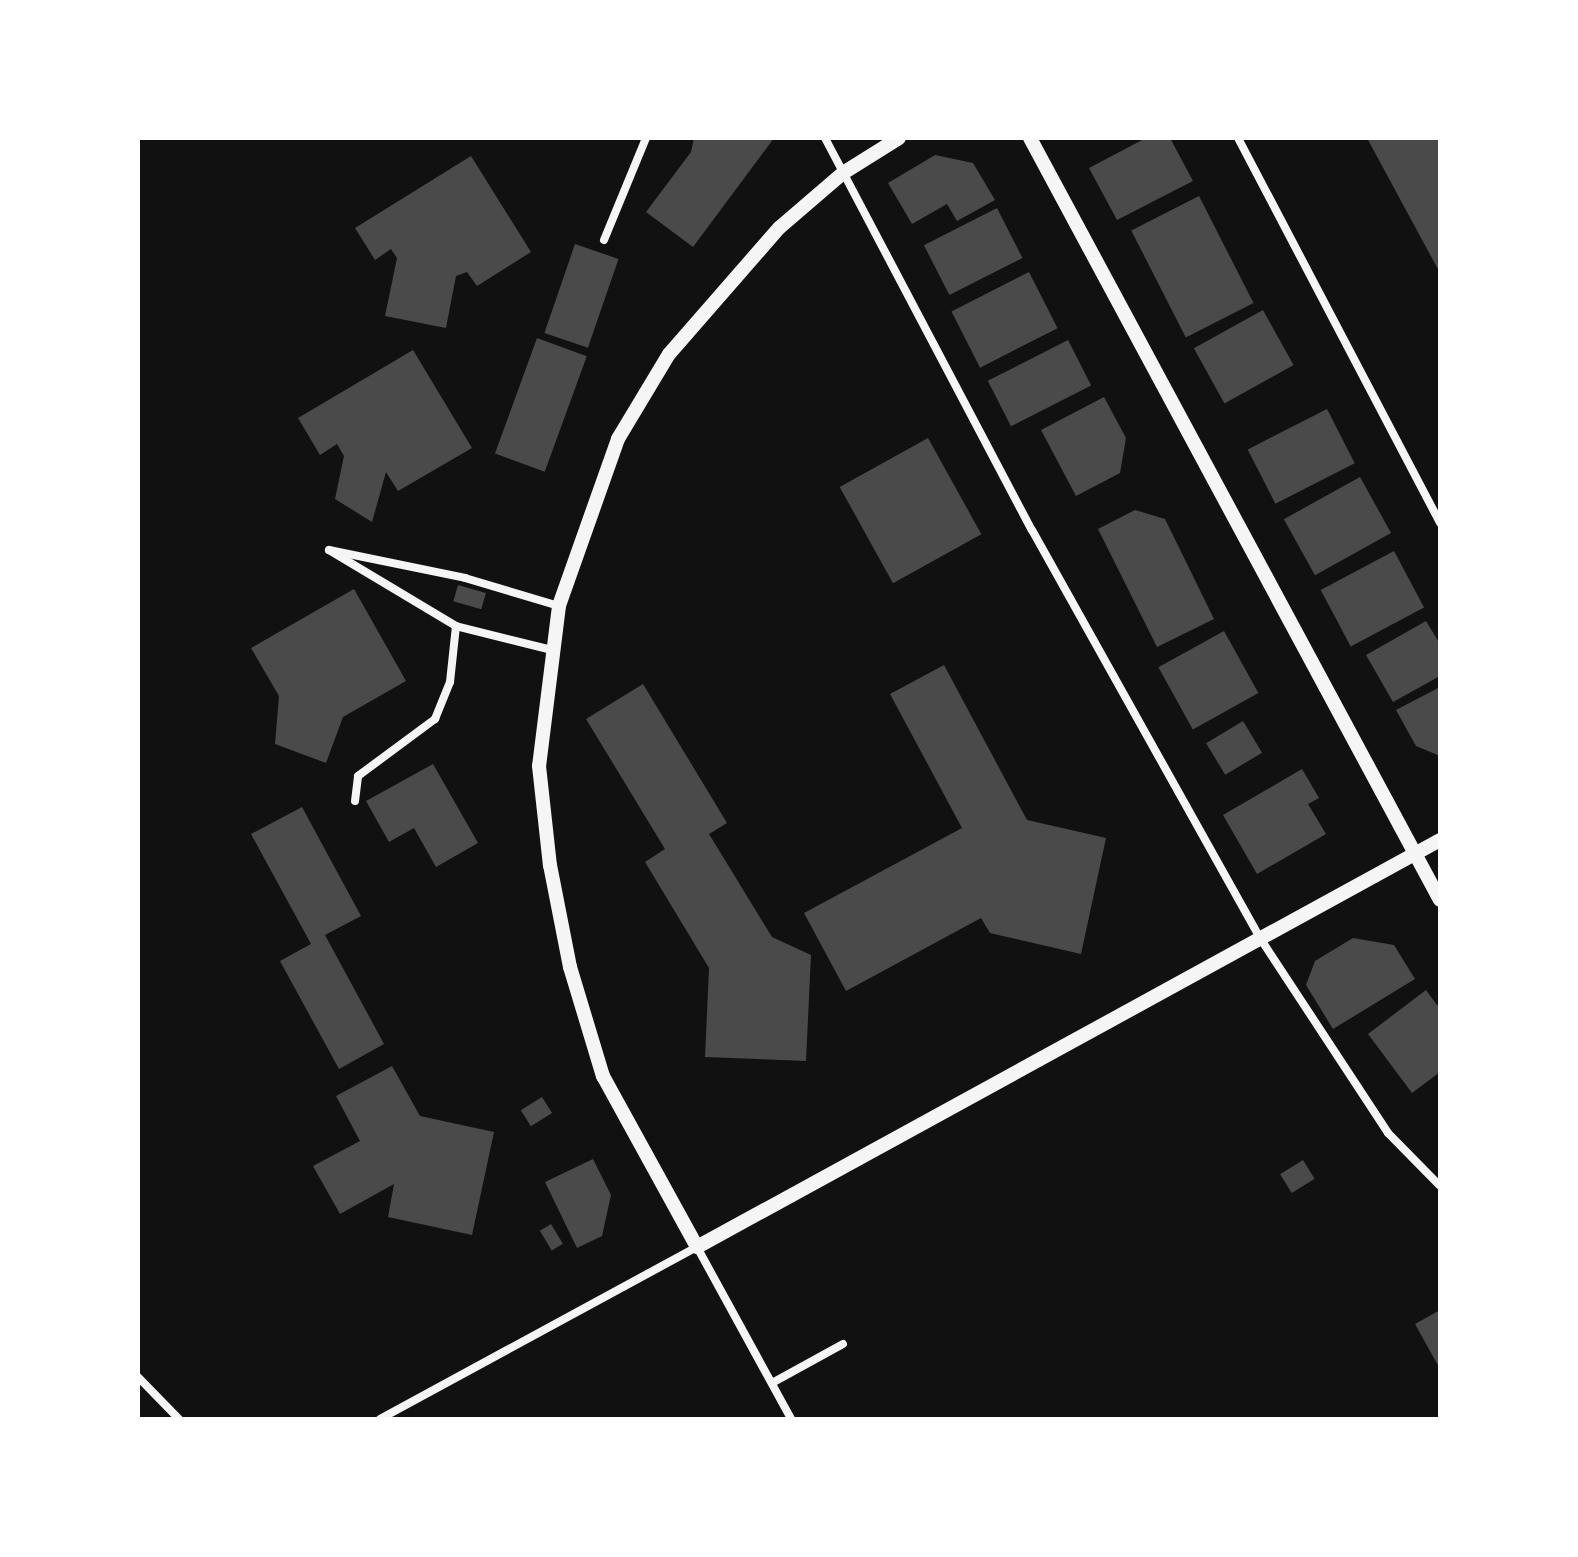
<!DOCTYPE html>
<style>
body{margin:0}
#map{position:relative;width:1578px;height:1557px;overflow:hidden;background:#111;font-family:"Nunito Sans",sans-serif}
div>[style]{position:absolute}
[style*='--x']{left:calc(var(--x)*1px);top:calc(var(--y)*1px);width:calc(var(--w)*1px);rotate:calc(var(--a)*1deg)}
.building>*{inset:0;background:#4a4a4a;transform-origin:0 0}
.minor>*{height:8px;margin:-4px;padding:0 4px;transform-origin:4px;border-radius:4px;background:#f5f5f5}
.tertiary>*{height:14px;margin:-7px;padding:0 7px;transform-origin:7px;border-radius:7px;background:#f5f5f5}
span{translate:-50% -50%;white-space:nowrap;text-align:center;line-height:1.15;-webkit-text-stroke:7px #fff;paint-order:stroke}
.frame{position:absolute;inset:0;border:140px solid #fff;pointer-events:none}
</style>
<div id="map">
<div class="building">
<div style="clip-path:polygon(694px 138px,774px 138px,693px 247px,646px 212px,691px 152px)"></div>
<div style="clip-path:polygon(1146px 138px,1170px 138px,1193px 181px,1117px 220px,1089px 168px)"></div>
<div style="clip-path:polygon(1367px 138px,1440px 138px,1440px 273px)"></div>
<div style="clip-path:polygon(935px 155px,973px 163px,995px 200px,957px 221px,947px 204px,912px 224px,888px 183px)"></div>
<div style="clip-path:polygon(471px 156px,531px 252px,477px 286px,467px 272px,456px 276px,446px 328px,385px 316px,397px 258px,391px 249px,375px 260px,355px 228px)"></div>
<div style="left:1199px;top:196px;width:120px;height:76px;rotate:63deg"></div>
<div style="left:997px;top:208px;width:56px;height:82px;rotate:63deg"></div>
<div style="left:575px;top:244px;width:46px;height:94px;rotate:19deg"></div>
<div style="left:1029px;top:272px;width:63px;height:87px;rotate:63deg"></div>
<div style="left:1263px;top:310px;width:63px;height:79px;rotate:61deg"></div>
<div style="left:537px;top:338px;width:53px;height:123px;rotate:20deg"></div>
<div style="left:1068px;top:340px;width:51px;height:90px;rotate:63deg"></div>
<div style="clip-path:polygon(413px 350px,472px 448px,398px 491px,386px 472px,372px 522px,335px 499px,344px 456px,337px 444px,320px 455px,298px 418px)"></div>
<div style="clip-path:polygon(1104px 397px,1126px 438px,1120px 473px,1076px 496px,1041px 430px)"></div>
<div style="left:1327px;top:409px;width:61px;height:89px;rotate:63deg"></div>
<div style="left:928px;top:438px;width:110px;height:101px;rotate:61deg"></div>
<div style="left:1360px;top:477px;width:64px;height:87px;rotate:61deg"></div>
<div style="clip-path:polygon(1135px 510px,1165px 519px,1214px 619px,1157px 647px,1098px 529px)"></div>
<div style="left:1394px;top:551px;width:64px;height:83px;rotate:62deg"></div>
<div style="left:458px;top:585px;width:29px;height:17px;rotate:16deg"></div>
<div style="clip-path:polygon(354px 589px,406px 681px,343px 717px,326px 763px,275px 744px,279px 696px,251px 648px)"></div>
<div style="clip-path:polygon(1426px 621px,1440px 644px,1440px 676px,1393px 702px,1366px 655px)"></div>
<div style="left:1224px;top:631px;width:71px;height:75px;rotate:61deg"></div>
<div style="clip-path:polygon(944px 665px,1027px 820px,1106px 838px,1081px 954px,990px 933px,981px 918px,846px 991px,804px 913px,962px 828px,890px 694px)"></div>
<div style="clip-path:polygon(643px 684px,727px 823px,709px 834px,772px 937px,811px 955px,806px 1061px,705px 1057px,709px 968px,645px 862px,665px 849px,586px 719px)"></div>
<div style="clip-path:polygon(1440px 687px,1440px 756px,1416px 746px,1396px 710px)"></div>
<div style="left:1243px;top:721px;width:37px;height:43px;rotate:59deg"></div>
<div style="clip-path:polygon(433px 764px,478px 843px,436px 867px,414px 828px,389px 842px,366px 801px)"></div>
<div style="clip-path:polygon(1302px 769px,1319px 798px,1308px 804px,1326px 834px,1257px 874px,1223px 815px)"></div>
<div style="clip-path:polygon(302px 807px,361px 916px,325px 935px,384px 1044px,339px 1069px,280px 961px,311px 944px,251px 834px)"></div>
<div style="clip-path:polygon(1353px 938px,1394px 945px,1415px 979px,1333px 1029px,1306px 985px,1315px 961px)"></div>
<div style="clip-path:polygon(1426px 990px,1440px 1009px,1440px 1072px,1412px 1093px,1368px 1034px)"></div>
<div style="clip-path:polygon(392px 1066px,420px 1116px,494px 1132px,472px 1235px,388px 1217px,394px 1184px,340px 1214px,313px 1166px,360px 1141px,336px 1096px)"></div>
<div style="left:542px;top:1097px;width:19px;height:25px;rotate:58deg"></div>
<div style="clip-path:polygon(593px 1159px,611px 1195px,602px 1236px,577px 1248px,545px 1182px)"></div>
<div style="left:1303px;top:1160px;width:22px;height:27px;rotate:58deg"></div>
<div style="left:551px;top:1224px;width:23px;height:13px;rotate:59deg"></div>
<div style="clip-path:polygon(1440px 1310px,1440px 1369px,1415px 1324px)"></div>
</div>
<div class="minor">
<div style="--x:825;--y:138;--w:443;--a:62.2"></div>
<div style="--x:1032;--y:530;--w:467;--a:60.8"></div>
<div style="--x:1260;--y:938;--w:233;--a:56.7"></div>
<div style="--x:1388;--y:1133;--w:74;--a:45.5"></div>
<div style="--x:1238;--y:138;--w:435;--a:62.3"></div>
<div style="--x:604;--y:240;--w:110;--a:-67.6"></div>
<div style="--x:552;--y:650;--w:99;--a:-166"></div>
<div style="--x:456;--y:626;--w:148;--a:-149.1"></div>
<div style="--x:329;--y:550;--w:139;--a:11.6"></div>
<div style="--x:465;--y:578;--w:98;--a:16.6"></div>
<div style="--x:355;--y:801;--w:25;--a:-83"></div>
<div style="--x:358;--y:776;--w:96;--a:-36.5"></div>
<div style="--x:435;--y:719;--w:40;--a:-68"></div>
<div style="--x:450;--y:682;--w:56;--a:-83.9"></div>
<div style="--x:138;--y:1377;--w:59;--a:45.7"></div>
<div style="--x:772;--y:1383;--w:81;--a:-28.8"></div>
<div style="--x:380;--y:1419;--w:361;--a:-28.5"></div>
<div style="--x:697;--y:1247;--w:196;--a:61.3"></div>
</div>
<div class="tertiary">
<div style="--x:899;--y:138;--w:66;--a:148"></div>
<div style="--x:843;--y:173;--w:84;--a:139.3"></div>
<div style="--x:779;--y:228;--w:167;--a:131.1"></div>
<div style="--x:669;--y:354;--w:99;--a:121"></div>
<div style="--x:618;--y:439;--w:177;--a:109.5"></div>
<div style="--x:559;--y:606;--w:161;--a:97.1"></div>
<div style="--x:539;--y:766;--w:100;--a:83.7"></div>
<div style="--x:550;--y:865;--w:104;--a:78.9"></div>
<div style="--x:570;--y:967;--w:114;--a:73.2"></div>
<div style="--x:603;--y:1076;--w:195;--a:61.2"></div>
<div style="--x:697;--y:1247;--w:847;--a:-28.71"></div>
<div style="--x:1030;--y:138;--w:865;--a:61.72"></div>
</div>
<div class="frame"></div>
</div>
